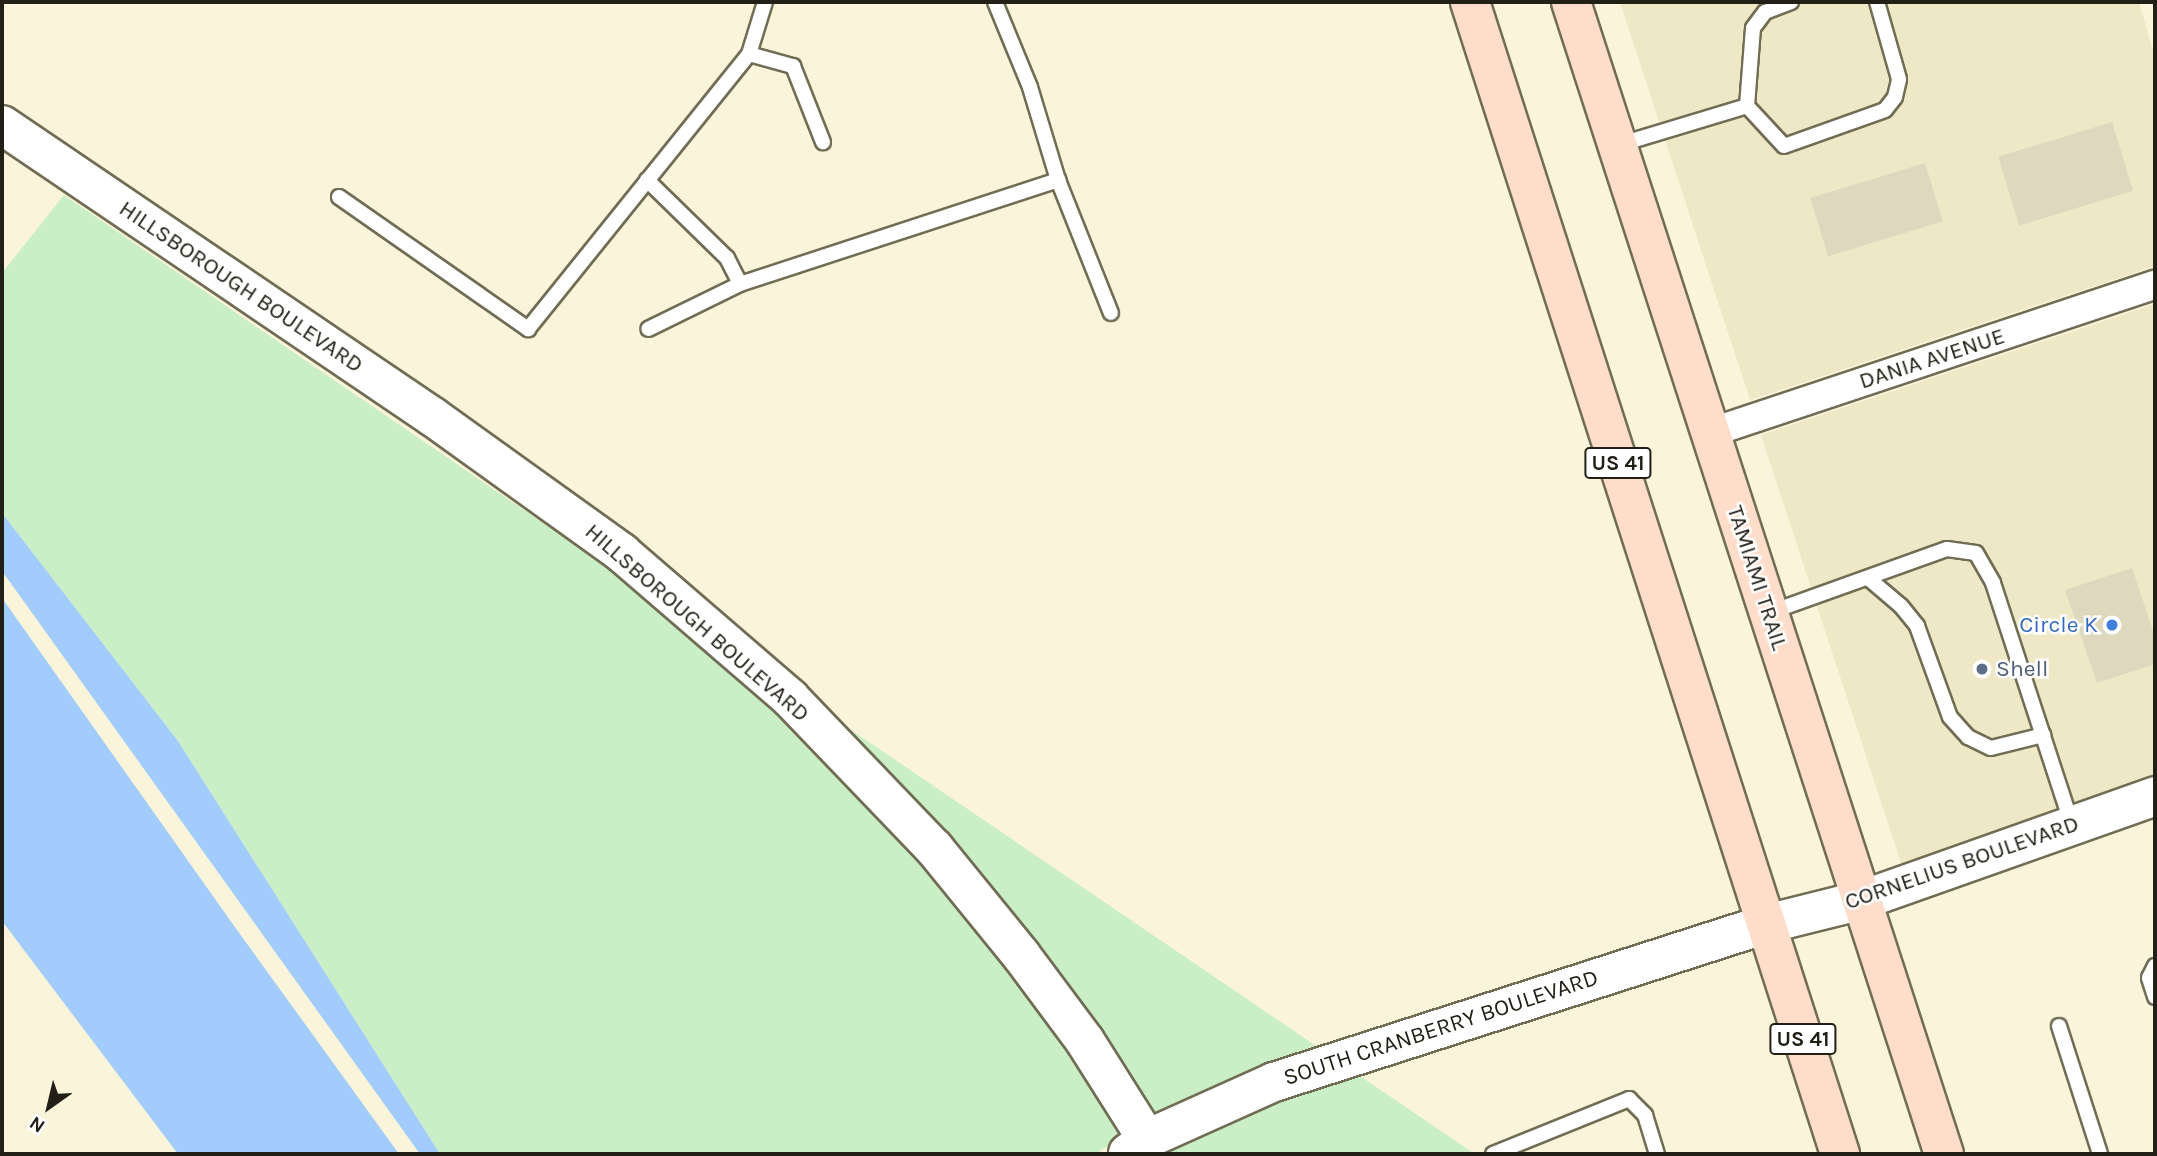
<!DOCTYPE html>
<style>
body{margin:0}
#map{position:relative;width:2157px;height:1156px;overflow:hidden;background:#faf4da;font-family:Karla,sans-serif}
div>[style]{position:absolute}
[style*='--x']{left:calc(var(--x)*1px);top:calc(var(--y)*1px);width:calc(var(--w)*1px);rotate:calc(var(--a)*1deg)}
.built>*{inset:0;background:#efe8c6}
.green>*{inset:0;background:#caefc7}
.water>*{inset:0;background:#a1ccfb}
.building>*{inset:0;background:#ddd8be;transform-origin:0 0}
.roads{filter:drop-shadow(2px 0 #716d55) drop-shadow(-2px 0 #716d55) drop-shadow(0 2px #716d55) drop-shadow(0 -2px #716d55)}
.lane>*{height:14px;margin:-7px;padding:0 7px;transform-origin:7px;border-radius:7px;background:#fff}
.street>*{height:28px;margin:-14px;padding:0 14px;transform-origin:14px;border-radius:14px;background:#fff}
.secondary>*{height:38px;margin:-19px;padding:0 19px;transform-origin:19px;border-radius:19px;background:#fff}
.primary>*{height:38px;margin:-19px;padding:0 19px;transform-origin:19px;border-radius:19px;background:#fedecb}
.dots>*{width:19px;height:19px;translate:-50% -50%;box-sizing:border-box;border:4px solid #fff;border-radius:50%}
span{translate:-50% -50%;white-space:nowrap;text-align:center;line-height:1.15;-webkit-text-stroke:5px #fff;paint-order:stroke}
.shield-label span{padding:2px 5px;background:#fff;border:2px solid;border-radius:5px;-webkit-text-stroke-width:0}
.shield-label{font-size:21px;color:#222016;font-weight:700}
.street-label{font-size:23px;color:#222016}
.shop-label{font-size:23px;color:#366cbe}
.right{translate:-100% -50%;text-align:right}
.service-label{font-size:23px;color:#4e5e75}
.left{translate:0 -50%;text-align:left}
.frame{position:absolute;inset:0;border:4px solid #222016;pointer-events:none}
.north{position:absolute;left:14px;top:1072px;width:70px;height:70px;-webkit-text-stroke:5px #fff;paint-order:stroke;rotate:214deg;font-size:19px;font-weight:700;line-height:28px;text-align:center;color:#222016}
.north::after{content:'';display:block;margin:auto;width:24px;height:32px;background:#222016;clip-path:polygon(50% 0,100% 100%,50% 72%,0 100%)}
</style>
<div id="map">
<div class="built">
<div style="clip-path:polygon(1620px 2px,2139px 2px,2155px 58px,2155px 266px,1750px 400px)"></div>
<div style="clip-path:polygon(2155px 304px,2155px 777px,1902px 866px,1761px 435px)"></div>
</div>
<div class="green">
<div style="clip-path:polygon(64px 195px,610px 569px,777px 712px,920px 861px,1007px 967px,1069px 1052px,1122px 1136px,1096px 1154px,440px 1154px,178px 741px,2px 513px,2px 273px)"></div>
<div style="clip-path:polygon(841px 723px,1319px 1048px,1155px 1115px,1100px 1028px,1035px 942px,947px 834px)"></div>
<div style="clip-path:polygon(1357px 1074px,1475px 1154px,1157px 1154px,1278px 1099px)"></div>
</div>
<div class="water">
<div style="clip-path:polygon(2px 513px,178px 741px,440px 1154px,420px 1154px,2px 571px)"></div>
<div style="clip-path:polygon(2px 598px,232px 923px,399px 1154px,178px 1154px,2px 921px)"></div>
</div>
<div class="building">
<div style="left:2112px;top:122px;width:72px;height:119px;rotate:73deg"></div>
<div style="left:1925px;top:163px;width:61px;height:120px;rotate:73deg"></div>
<div style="clip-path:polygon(2132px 568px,2155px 637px,2155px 664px,2097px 683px,2065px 590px)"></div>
</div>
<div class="roads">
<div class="lane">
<div style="--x:749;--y:54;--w:46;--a:15.3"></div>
<div style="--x:793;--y:66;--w:82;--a:68.5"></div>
<div style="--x:1747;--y:106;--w:54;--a:47.2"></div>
<div style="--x:1784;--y:146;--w:107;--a:-19.6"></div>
<div style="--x:1885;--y:110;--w:16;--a:-52"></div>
<div style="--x:1895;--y:97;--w:18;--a:-77"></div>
<div style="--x:1899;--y:79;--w:80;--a:-105.9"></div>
<div style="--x:1618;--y:145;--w:135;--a:-16.8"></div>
<div style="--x:1747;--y:106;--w:78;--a:-85.6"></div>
<div style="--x:1753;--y:28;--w:20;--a:-53"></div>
<div style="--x:1765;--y:12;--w:28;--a:-21"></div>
<div style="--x:647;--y:180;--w:112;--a:44.3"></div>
<div style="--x:727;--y:258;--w:29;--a:63"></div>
<div style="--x:740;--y:284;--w:102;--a:153.9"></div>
<div style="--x:1058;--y:180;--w:143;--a:68.3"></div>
<div style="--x:339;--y:197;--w:231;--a:34.9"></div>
<div style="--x:528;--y:329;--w:353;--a:-51.2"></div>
<div style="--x:749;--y:54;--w:54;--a:-72.9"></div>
<div style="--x:740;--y:284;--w:335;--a:-18.1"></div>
<div style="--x:1058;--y:180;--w:97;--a:-106.8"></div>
<div style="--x:1030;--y:87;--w:92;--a:-112.4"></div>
<div style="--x:1868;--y:578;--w:43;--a:40.3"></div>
<div style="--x:1901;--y:606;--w:26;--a:51"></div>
<div style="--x:1917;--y:626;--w:97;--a:70.1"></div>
<div style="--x:1950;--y:717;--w:27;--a:48"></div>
<div style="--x:1968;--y:737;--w:25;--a:26"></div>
<div style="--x:1991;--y:748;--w:54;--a:-14"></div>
<div style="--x:1771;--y:612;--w:187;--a:-19.7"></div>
<div style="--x:1947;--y:549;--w:29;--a:8"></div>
<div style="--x:1976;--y:553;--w:34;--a:60"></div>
<div style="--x:1993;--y:583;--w:254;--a:71.9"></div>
<div style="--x:2155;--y:966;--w:13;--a:117"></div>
<div style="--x:2149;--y:978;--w:20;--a:72"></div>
<div style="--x:2059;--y:1026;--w:134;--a:72.2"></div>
<div style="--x:1493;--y:1154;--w:147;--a:-22"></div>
<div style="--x:1629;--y:1099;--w:23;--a:45"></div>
<div style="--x:1645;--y:1115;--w:41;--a:72.9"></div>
</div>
<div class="street">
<div style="--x:1709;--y:433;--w:470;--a:-18.4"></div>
</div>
<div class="secondary">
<div style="--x:2;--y:125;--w:521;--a:34.12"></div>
<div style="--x:433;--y:417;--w:233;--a:35.7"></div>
<div style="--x:622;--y:553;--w:222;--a:40.8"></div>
<div style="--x:790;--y:698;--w:208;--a:46.2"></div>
<div style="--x:934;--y:848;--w:138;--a:50.9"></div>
<div style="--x:1021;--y:955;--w:107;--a:53.3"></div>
<div style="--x:1085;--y:1041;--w:116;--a:57.7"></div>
<div style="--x:1128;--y:1153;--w:24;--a:-36"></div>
<div style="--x:1147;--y:1139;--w:139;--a:-24.2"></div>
<div style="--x:1274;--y:1082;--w:517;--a:-17.8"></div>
<div style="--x:1766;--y:924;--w:99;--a:-14"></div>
<div style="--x:1862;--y:900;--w:311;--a:-19.5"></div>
</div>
<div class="primary">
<div style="--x:1470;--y:2;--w:1210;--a:72.19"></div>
<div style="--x:1571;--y:2;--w:1211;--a:72.06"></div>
</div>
</div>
<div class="dots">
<div style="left:2112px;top:625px;background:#3f7fe0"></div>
<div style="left:1982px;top:669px;background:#5c6f8a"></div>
</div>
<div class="shield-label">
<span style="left:1618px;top:463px">US 41</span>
<span style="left:1803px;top:1039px">US 41</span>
</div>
<div class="street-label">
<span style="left:241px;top:287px;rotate:34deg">HILLSBOROUGH BOULEVARD</span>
<span style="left:1932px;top:359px;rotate:-18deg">DANIA AVENUE</span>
<span style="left:1757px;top:578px;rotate:72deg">TAMIAMI TRAIL</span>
<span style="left:697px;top:623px;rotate:41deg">HILLSBOROUGH BOULEVARD</span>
<span style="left:1962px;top:863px;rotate:-19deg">CORNELIUS BOULEVARD</span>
<span style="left:1441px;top:1028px;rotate:-18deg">SOUTH CRANBERRY BOULEVARD</span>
</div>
<div class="shop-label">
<span class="right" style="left:2098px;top:625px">Circle K</span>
</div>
<div class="service-label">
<span class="left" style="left:1996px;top:669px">Shell</span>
</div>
<div class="frame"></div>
<div class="north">N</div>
</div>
